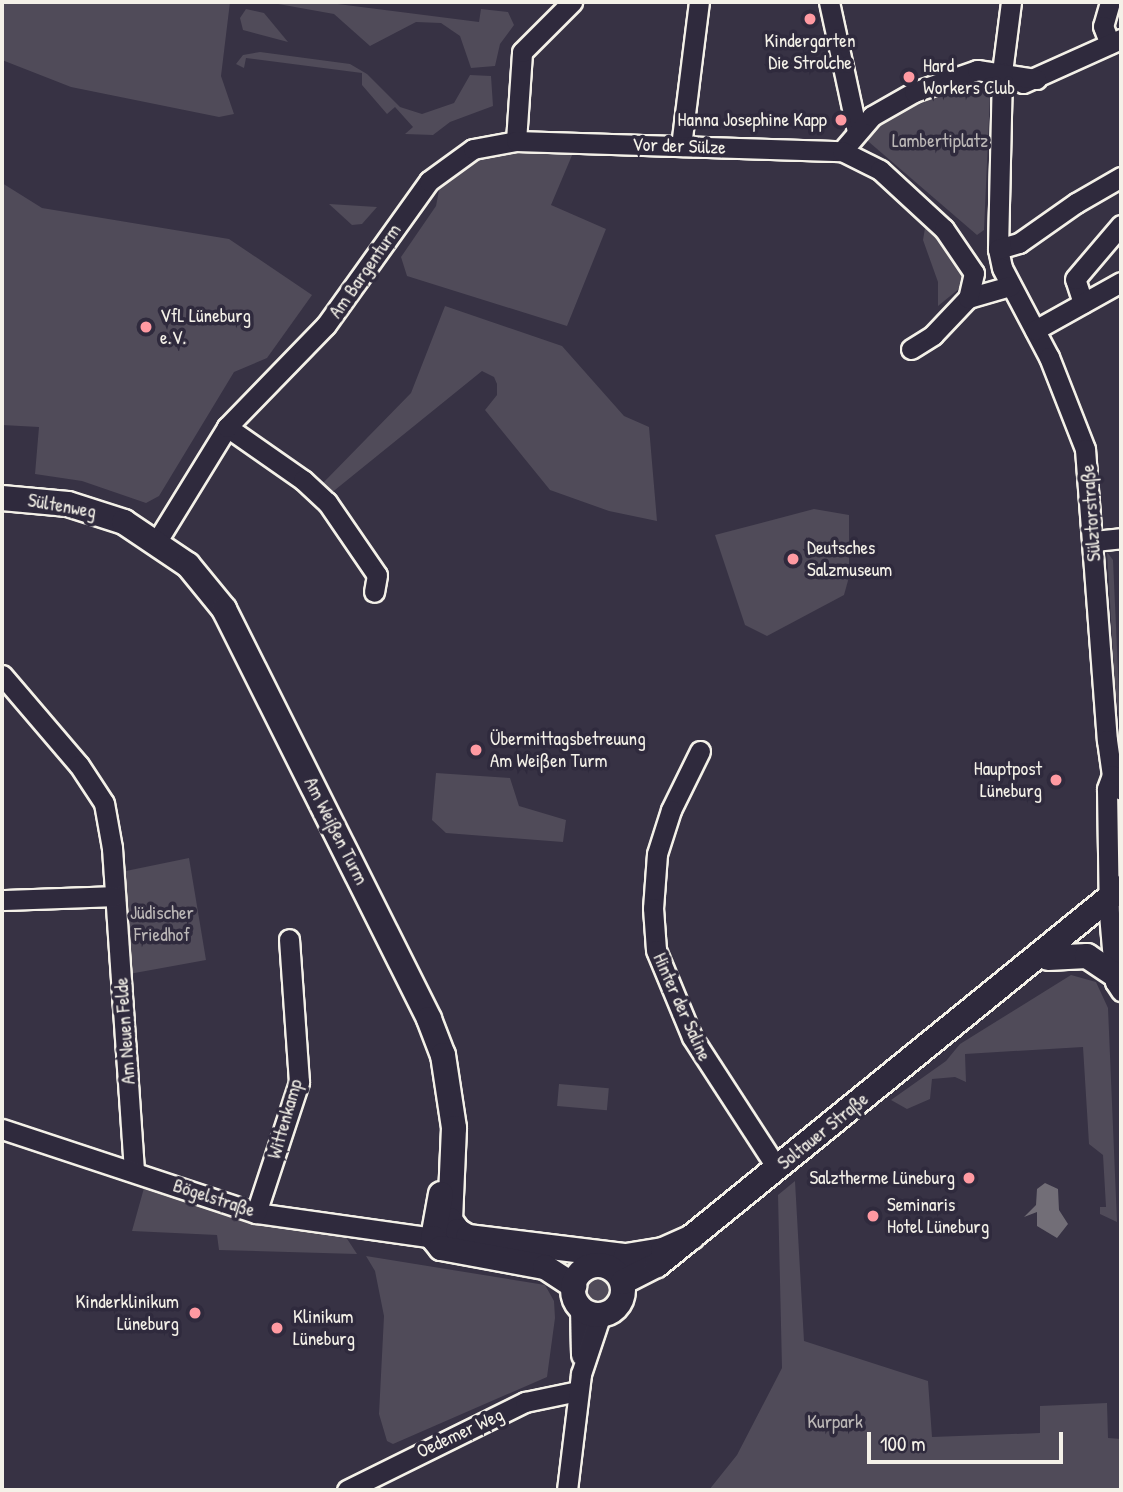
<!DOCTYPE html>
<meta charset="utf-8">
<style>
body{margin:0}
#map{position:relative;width:1123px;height:1492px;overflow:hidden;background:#373244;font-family:"Patrick Hand",sans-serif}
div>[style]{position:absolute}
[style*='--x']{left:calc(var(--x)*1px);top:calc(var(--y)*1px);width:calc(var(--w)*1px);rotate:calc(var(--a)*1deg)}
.green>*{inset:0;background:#504b59;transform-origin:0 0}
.round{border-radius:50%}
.water>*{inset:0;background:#726e77}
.roads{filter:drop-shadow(2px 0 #f4f1e8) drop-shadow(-2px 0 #f4f1e8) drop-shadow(0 2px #f4f1e8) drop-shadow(0 -2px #f4f1e8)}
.minor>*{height:19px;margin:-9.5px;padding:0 9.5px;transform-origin:9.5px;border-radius:9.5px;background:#2f2a3d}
.major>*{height:24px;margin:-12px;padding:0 12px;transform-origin:12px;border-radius:12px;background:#2f2a3d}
.major>.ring{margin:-12px;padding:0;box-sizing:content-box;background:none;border:24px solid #2f2a3d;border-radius:50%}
.dots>*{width:19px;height:19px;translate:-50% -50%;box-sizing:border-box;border:4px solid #2f2a3d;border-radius:50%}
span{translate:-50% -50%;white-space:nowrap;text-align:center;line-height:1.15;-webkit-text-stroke:7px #2f2a3d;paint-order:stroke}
.poi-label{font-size:19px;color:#f4f1e8}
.left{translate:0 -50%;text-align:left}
.right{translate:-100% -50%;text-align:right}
.park-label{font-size:19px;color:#bbb7b6}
.street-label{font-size:19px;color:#f4f1e8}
.frame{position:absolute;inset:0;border:4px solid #f4f1e8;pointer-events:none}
.scale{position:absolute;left:867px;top:1432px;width:196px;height:32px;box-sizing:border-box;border:4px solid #f4f1e8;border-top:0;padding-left:9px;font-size:21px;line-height:24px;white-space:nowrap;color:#f4f1e8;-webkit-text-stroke:5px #2f2a3d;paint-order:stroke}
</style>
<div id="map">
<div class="green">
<div style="clip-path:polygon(2px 2px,230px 2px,221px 76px,234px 114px,219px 117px,71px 87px,2px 60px)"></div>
<div style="clip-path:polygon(267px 2px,322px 2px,479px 22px,481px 9px,508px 12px,514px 25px,500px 44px,495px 66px,471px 68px,460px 36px,441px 23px,416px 22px,370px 46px,334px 14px)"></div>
<div style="clip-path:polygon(246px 9px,264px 13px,288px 42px,243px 30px,240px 18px)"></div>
<div style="clip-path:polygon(260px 52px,350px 64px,367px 74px,400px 107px,422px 114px,454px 103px,470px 75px,491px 76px,493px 106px,450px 122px,433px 135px,405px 134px,413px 127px,395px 107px,387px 114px,362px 85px,362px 73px,246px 58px,244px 68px,236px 64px,243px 55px)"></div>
<div style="clip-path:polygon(973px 79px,990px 95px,984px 230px,977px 235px,862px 136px,876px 117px)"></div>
<div style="clip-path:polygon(514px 152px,573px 153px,551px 205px,606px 229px,567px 326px,407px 276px,401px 257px,436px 206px,440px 185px,455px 169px,477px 159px)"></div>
<div style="clip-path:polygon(2px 183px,42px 208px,229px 239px,312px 295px,267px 358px,234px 372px,159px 496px,146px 503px,82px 481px,35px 474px,39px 427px,2px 425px)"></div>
<div style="clip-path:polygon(329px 204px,377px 207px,362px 224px,352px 225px)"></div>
<div style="clip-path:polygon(925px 228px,950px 251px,964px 274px,960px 288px,938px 306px,938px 282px,923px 240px)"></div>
<div style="clip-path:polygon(445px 306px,562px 346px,624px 416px,649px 427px,657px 521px,609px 511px,550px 490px,485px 410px,497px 395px,497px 384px,494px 377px,482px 371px,330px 494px,322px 484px,411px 393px)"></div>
<div style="clip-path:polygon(814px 509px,849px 515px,849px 577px,844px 595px,767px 636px,745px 625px,715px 535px)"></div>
<div style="clip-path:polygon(1107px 552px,1113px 560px,1121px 738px,1115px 685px)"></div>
<div style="clip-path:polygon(436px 773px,510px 778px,519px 806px,566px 820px,563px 842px,446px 833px,432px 820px)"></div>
<div style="clip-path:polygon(189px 858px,206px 960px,129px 974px,121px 872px)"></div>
<div style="clip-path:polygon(1071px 975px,1096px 982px,1108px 1008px,1117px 1222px,1100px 1214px,1100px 1207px,1106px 1207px,1103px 1155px,1089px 1144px,1083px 1047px,965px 1054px,966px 1082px,955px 1077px,932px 1079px,930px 1099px,907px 1109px,891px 1100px,946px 1061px,960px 1044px)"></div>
<div style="left:559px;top:1084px;width:50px;height:22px;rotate:5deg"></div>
<div style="clip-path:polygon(795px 1181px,804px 1341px,928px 1381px,932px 1437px,1040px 1433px,1040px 1406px,1107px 1403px,1108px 1438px,1121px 1439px,1121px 1490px,709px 1490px,737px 1455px,782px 1368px,778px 1195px)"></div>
<div style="clip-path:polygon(144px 1188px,216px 1212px,342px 1231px,357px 1254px,219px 1250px,217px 1235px,132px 1231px)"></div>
<div style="clip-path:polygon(366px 1256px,545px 1285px,554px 1301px,555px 1318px,547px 1377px,393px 1444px,387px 1441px,379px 1414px,384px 1316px,375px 1271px)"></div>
<div class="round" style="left:584px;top:1275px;width:28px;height:28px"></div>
</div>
<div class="water">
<div style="clip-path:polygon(1045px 1183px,1058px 1189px,1059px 1210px,1068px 1224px,1057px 1238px,1037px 1226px,1037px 1212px,1024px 1217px,1036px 1205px,1037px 1189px)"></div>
</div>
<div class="roads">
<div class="minor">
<div style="--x:829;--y:2;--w:132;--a:77.8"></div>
<div style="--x:1011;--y:2;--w:71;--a:97.3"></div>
<div style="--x:1002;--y:72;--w:177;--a:91.3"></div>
<div style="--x:998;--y:249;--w:19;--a:78"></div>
<div style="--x:1002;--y:268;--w:101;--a:62.2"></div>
<div style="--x:1049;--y:357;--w:99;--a:68.6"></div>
<div style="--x:1085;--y:449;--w:292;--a:85.7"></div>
<div style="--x:1107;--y:740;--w:35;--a:82"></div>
<div style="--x:1112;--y:775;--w:17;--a:59"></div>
<div style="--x:1110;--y:2;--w:25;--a:106"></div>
<div style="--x:1103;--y:26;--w:19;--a:69"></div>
<div style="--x:1023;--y:83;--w:107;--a:-24.2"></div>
<div style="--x:516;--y:141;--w:89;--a:-86.1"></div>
<div style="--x:522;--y:52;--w:71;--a:-45"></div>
<div style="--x:681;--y:146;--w:145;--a:-82.9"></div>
<div style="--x:842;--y:151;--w:46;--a:-49.4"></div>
<div style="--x:872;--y:116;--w:48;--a:-29.7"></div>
<div style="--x:914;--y:92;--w:67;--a:-19.2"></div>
<div style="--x:977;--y:70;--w:60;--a:8.7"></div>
<div style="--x:998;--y:249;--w:22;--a:-16"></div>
<div style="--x:1019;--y:243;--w:70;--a:-35.1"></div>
<div style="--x:1076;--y:203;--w:52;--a:-30"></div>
<div style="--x:1083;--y:303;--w:25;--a:-108"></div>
<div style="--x:1075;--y:279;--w:71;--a:-49.6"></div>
<div style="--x:1035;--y:330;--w:98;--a:-29.2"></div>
<div style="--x:911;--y:349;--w:26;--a:-32"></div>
<div style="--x:933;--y:335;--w:51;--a:-46.6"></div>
<div style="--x:968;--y:298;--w:44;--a:-15.9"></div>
<div style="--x:227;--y:427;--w:93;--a:34.9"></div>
<div style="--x:303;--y:480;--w:33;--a:43"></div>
<div style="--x:327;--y:502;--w:88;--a:55.6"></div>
<div style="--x:377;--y:575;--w:17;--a:100"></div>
<div style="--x:157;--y:541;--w:134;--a:-58.4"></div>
<div style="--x:227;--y:427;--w:142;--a:-45.9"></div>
<div style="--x:326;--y:325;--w:177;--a:-54.4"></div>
<div style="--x:429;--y:181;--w:54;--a:-36"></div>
<div style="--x:473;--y:149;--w:44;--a:-10.5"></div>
<div style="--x:516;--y:141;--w:326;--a:1.8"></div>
<div style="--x:842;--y:151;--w:42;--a:26.6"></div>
<div style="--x:880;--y:170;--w:87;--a:42.7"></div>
<div style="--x:944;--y:229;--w:53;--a:55.7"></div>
<div style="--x:974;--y:273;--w:26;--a:103"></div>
<div style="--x:1094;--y:541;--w:27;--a:-6"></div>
<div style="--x:2;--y:675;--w:118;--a:49.5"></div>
<div style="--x:79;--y:765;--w:45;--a:56.7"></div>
<div style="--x:104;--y:803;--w:46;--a:79.9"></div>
<div style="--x:112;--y:848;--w:324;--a:86.1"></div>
<div style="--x:700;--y:751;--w:66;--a:116.2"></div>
<div style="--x:671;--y:810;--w:46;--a:107.7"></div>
<div style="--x:657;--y:854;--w:54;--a:94.2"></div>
<div style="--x:653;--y:908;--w:42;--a:85.9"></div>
<div style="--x:656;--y:950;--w:94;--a:67.5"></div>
<div style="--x:692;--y:1037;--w:156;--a:57"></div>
<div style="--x:1112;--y:775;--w:15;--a:110"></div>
<div style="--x:1107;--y:789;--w:125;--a:89.1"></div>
<div style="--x:1109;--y:914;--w:68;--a:85"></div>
<div style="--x:1115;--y:982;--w:11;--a:56"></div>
<div style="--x:2;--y:900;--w:113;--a:-2"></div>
<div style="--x:2;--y:1129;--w:268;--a:18.3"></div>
<div style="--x:256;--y:1213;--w:193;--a:8"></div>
<div style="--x:256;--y:1213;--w:138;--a:-71.8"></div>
<div style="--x:299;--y:1082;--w:143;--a:-94"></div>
<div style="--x:580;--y:1306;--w:49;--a:88.8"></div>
<div style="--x:347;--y:1490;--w:199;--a:-26.3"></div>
<div style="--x:525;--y:1402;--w:54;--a:-11.7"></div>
<div style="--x:567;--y:1490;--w:117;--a:-83.1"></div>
<div style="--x:581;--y:1374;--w:63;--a:-71.6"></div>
</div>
<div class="major">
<div style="--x:2;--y:498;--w:66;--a:5.2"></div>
<div style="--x:68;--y:504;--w:59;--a:17.8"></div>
<div style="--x:124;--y:522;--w:77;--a:33.9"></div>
<div style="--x:188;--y:565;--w:57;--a:50.7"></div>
<div style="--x:224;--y:609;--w:458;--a:63.4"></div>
<div style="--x:429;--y:1019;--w:39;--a:69"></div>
<div style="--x:443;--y:1055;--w:74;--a:81.4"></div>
<div style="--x:454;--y:1128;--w:92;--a:92.5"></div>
<div style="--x:450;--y:1220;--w:14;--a:54"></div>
<div style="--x:458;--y:1231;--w:12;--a:31"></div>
<div style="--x:468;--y:1237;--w:159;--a:6.9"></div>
<div style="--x:626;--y:1256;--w:37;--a:-9"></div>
<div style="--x:663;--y:1250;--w:32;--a:-24"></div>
<div style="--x:1048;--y:958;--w:39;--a:-3"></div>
<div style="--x:1087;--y:956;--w:32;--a:34"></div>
<div style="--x:441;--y:1194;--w:45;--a:100.3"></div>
<div style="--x:433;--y:1238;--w:13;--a:51"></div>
<div style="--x:441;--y:1248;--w:106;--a:10.4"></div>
<div style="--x:545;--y:1267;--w:35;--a:33"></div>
<div class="ring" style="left:573px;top:1265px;width:26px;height:26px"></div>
<div style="--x:623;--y:1282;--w:38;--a:-27"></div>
<div style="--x:657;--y:1265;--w:598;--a:-39.09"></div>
</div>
</div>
<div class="dots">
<div style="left:810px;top:19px;background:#ff9aa2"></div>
<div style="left:909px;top:77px;background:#ff9aa2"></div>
<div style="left:841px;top:120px;background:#ff9aa2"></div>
<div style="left:146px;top:327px;background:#ff9aa2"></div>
<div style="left:793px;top:559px;background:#ff9aa2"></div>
<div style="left:476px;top:750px;background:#ff9aa2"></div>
<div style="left:1056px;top:780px;background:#ff9aa2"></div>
<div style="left:969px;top:1178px;background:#ff9aa2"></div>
<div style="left:873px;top:1216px;background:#ff9aa2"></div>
<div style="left:195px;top:1313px;background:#ff9aa2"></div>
<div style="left:277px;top:1328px;background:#ff9aa2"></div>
</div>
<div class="poi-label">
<span style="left:810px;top:52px">Kindergarten<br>Die Strolche</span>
<span class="left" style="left:923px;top:77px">Hard<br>Workers Club</span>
<span class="right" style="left:827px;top:120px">Hanna Josephine Kapp</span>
<span class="left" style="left:160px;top:327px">VfL Lüneburg<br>e.V.</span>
<span class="left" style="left:807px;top:559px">Deutsches<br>Salzmuseum</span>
<span class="left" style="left:490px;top:750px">Übermittagsbetreuung<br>Am Weißen Turm</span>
<span class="right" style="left:1042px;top:780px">Hauptpost<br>Lüneburg</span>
<span class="right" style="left:955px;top:1178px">Salztherme Lüneburg</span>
<span class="left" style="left:887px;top:1216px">Seminaris<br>Hotel Lüneburg</span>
<span class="right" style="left:179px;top:1313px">Kinderklinikum<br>Lüneburg</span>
<span class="left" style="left:293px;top:1328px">Klinikum<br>Lüneburg</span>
</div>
<div class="park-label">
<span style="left:940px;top:141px">Lambertiplatz</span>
<span style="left:162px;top:924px">Jüdischer<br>Friedhof</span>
<span style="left:835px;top:1422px">Kurpark</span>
</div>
<div class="street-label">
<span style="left:679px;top:146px;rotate:2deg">Vor der Sülze</span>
<span style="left:365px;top:271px;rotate:-55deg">Am Bargenturm</span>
<span style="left:62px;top:506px;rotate:10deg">Sültenweg</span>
<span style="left:1091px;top:513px;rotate:-94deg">Sülztorstraße</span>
<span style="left:336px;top:831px;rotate:63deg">Am Weißen Turm</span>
<span style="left:682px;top:1007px;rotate:66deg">Hinter der Saline</span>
<span style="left:125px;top:1031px;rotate:-94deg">Am Neuen Felde</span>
<span style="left:285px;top:1119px;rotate:-74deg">Wittenkamp</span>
<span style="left:823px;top:1131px;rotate:-39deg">Soltauer Straße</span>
<span style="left:214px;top:1198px;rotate:18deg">Bögelstraße</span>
<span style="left:460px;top:1433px;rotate:-25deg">Oedemer Weg</span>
</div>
<div class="frame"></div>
<div class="scale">100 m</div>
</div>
